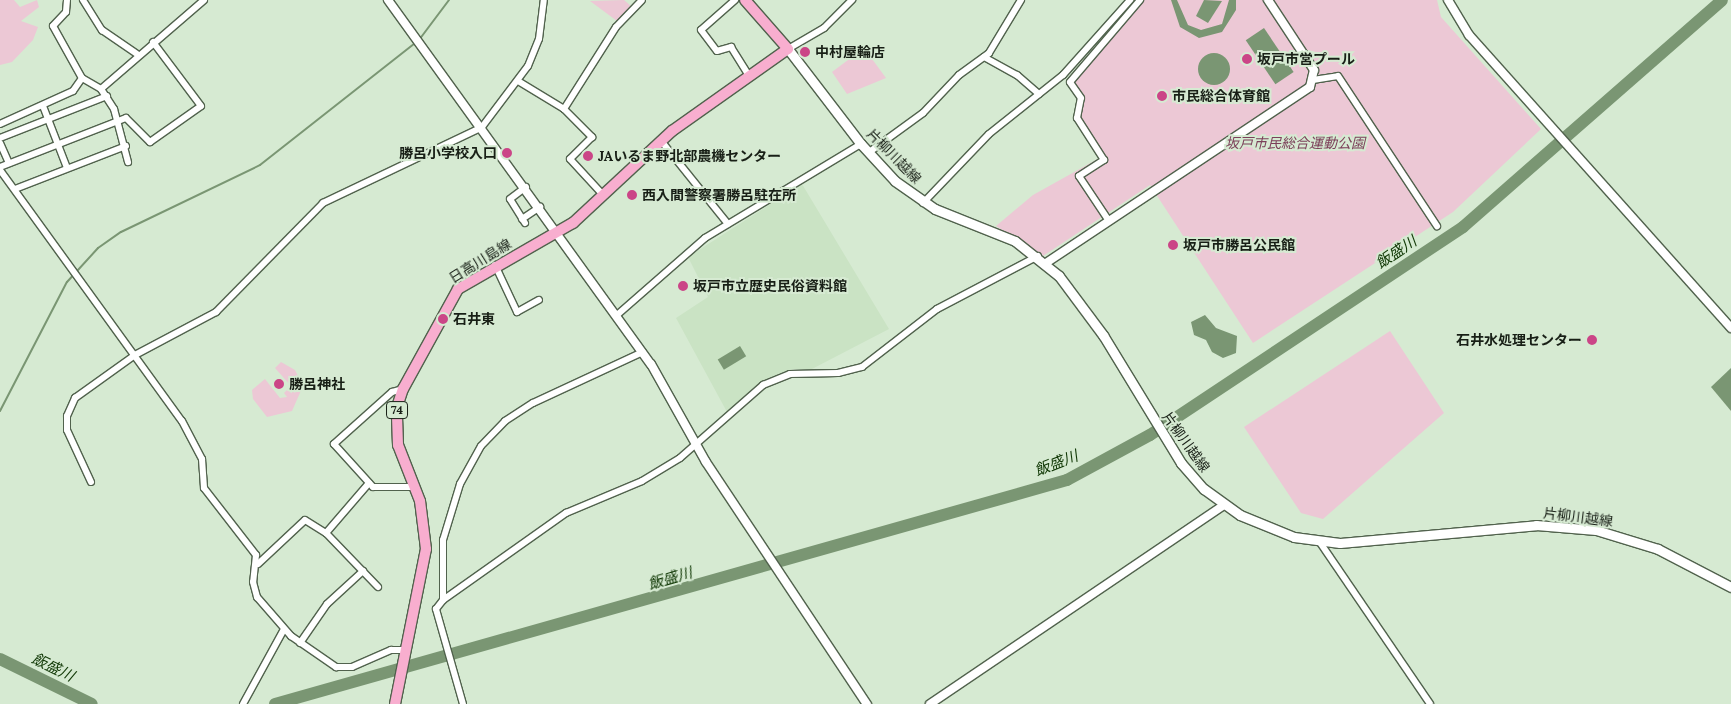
<!DOCTYPE html>
<meta charset="utf-8">
<style>
body{margin:0}
#map{position:relative;width:1731px;height:704px;overflow:hidden;background:#d6ead2;font-family:Lora,"Noto Sans JP",serif}
div>[style]{position:absolute}
[style*='--x']{left:calc(var(--x)*1px);top:calc(var(--y)*1px);width:calc(var(--w)*1px);rotate:calc(var(--a)*1deg)}
.built>*{inset:0;background:#cae3c4}
.green>*{inset:0;background:#ecc8d5}
.water>*{inset:0;background:#7a9673;transform-origin:0 0}
.round{border-radius:50%}
.stream>*{height:2px;margin:-1px;padding:0 1px;transform-origin:1px;border-radius:1px;background:#7a9673}
.river>*{height:12px;margin:-6px;padding:0 6px;transform-origin:6px;border-radius:6px;background:#7a9673}
.roads{filter:drop-shadow(1px 0 #51624d) drop-shadow(-1px 0 #51624d) drop-shadow(0 1px #51624d) drop-shadow(0 -1px #51624d)}
.minor>*{height:6px;margin:-3px;padding:0 3px;transform-origin:3px;border-radius:3px;background:#fff}
.tertiary>*{height:8px;margin:-4px;padding:0 4px;transform-origin:4px;border-radius:4px;background:#fff}
.secondary>*{height:9px;margin:-4.5px;padding:0 4.5px;transform-origin:4.5px;border-radius:4.5px;background:#fff}
.primary>*{height:10px;margin:-5px;padding:0 5px;transform-origin:5px;border-radius:5px;background:#f8aecf}
.dots>*{width:14px;height:14px;translate:-50% -50%;box-sizing:border-box;border:2px solid #d6ead2;border-radius:50%}
span{translate:-50% -50%;white-space:nowrap;text-align:center;line-height:1.15;-webkit-text-stroke:4px #d6ead2;paint-order:stroke}
.shield-label span{padding:1px 4px;background:#d6ead2;border:1px solid;border-radius:4px;-webkit-text-stroke-width:0}
.shield-label{font-size:12px;color:#181f16;font-weight:700}
.poi-label{font-size:14px;color:#181f16;font-weight:700}
.left{translate:0 -50%;text-align:left}
.right{translate:-100% -50%;text-align:right}
.park-label{font-size:14px;color:#7c405a;font-style:italic}
.street-label{font-size:14px;color:#181f16}
.water-label{font-size:15px;color:#103805;font-style:italic}
</style>
<div id="map">
<div class="built">
<div style="clip-path:polygon(802px 184px,889px 329px,810px 370px,793px 369px,771px 377px,727px 412px,676px 318px,708px 297px,688px 257px)"></div>
</div>
<div class="green">
<div style="clip-path:polygon(0 0,14px 0,20px 7px,37px 0,39px 7px,21px 21px,38px 27px,33px 40px,12px 62px,0 65px)"></div>
<div style="clip-path:polygon(624px 0,632px 7px,617px 21px,590px 1px)"></div>
<div style="clip-path:polygon(1142px 0,1437px 0,1441px 17px,1541px 129px,1453px 212px,1253px 343px,1150px 185px,1043px 256px,996px 226px,1033px 195px,1103px 156px,1079px 118px,1082px 98px,1072px 82px)"></div>
<div style="clip-path:polygon(864px 48px,886px 78px,847px 94px,832px 72px)"></div>
<div style="clip-path:polygon(1390px 331px,1444px 413px,1323px 519px,1301px 513px,1244px 427px)"></div>
<div style="clip-path:polygon(281px 362px,295px 370px,303px 386px,292px 411px,267px 417px,253px 399px,252px 390px,265px 379px,280px 398px,287px 397px,284px 393px,291px 386px,275px 368px)"></div>
</div>
<div class="water">
<div style="clip-path:polygon(1171px 0,1177px 0,1188px 25px,1201px 30px,1222px 24px,1229px 0,1236px 0,1236px 10px,1222px 32px,1199px 38px,1180px 27px)"></div>
<div style="clip-path:polygon(1204px 0,1222px 1px,1208px 23px,1196px 16px)"></div>
<div style="left:1264px;top:28px;width:53px;height:22px;rotate:56deg"></div>
<div class="round" style="left:1198px;top:53px;width:32px;height:32px"></div>
<div style="clip-path:polygon(1205px 315px,1216px 328px,1237px 336px,1236px 353px,1223px 358px,1212px 352px,1206px 340px,1194px 335px,1191px 322px)"></div>
<div style="left:740px;top:346px;width:12px;height:26px;rotate:59deg"></div>
<div style="clip-path:polygon(1731px 368px,1731px 411px,1711px 387px)"></div>
</div>
<div class="stream">
<div style="--x:419;--y:40;--w:50;--a:-53.1"></div>
<div style="--x:0;--y:411;--w:145;--a:-62.6"></div>
<div style="--x:67;--y:282;--w:46;--a:-47.6"></div>
<div style="--x:98;--y:248;--w:28;--a:-35"></div>
<div style="--x:121;--y:232;--w:154;--a:-25.7"></div>
<div style="--x:260;--y:165;--w:197;--a:-38.2"></div>
</div>
<div class="river">
<div style="--x:0;--y:659;--w:102;--a:26.1"></div>
<div style="--x:275;--y:704;--w:823;--a:-15.79"></div>
<div style="--x:1067;--y:480;--w:94;--a:-28.5"></div>
<div style="--x:1150;--y:435;--w:376;--a:-33.6"></div>
<div style="--x:1463;--y:227;--w:344;--a:-41.2"></div>
</div>
<div class="roads">
<div class="minor">
<div style="--x:67;--y:0;--w:12;--a:95"></div>
<div style="--x:66;--y:12;--w:19;--a:133"></div>
<div style="--x:53;--y:26;--w:60;--a:60.9"></div>
<div style="--x:82;--y:78;--w:22;--a:30"></div>
<div style="--x:101;--y:89;--w:24;--a:57"></div>
<div style="--x:114;--y:109;--w:55;--a:75.2"></div>
<div style="--x:83;--y:0;--w:36;--a:58"></div>
<div style="--x:102;--y:30;--w:42;--a:34.4"></div>
<div style="--x:735;--y:0;--w:45;--a:138.6"></div>
<div style="--x:701;--y:30;--w:26;--a:53"></div>
<div style="--x:717;--y:51;--w:15;--a:-16"></div>
<div style="--x:731;--y:47;--w:32;--a:58"></div>
<div style="--x:788;--y:49;--w:42;--a:-30.3"></div>
<div style="--x:824;--y:28;--w:40;--a:-45"></div>
<div style="--x:984;--y:57;--w:38;--a:29"></div>
<div style="--x:1017;--y:75;--w:29;--a:41"></div>
<div style="--x:1313;--y:80;--w:25;--a:-9"></div>
<div style="--x:1338;--y:76;--w:180;--a:56.6"></div>
<div style="--x:518;--y:81;--w:54;--a:31.3"></div>
<div style="--x:564;--y:109;--w:97;--a:-57.6"></div>
<div style="--x:616;--y:27;--w:37;--a:-46"></div>
<div style="--x:101;--y:89;--w:136;--a:-40.8"></div>
<div style="--x:43;--y:106;--w:66;--a:68.8"></div>
<div style="--x:564;--y:109;--w:40;--a:45"></div>
<div style="--x:592;--y:137;--w:31;--a:135"></div>
<div style="--x:570;--y:159;--w:50;--a:47.4"></div>
<div style="--x:0;--y:124;--w:80;--a:-24.3"></div>
<div style="--x:73;--y:91;--w:16;--a:-55"></div>
<div style="--x:0;--y:138;--w:115;--a:-21.4"></div>
<div style="--x:662;--y:142;--w:105;--a:51.2"></div>
<div style="--x:0;--y:143;--w:22;--a:66"></div>
<div style="--x:868;--y:153;--w:68;--a:-36"></div>
<div style="--x:923;--y:113;--w:52;--a:-46.5"></div>
<div style="--x:959;--y:75;--w:37;--a:-36"></div>
<div style="--x:989;--y:53;--w:62;--a:-58.9"></div>
<div style="--x:0;--y:167;--w:135;--a:-21.3"></div>
<div style="--x:126;--y:118;--w:34;--a:45"></div>
<div style="--x:150;--y:142;--w:62;--a:-35.2"></div>
<div style="--x:201;--y:106;--w:80;--a:-126.9"></div>
<div style="--x:0;--y:170;--w:310;--a:54.1"></div>
<div style="--x:182;--y:421;--w:43;--a:62.2"></div>
<div style="--x:202;--y:459;--w:29;--a:86"></div>
<div style="--x:204;--y:488;--w:85;--a:52.2"></div>
<div style="--x:256;--y:555;--w:27;--a:96"></div>
<div style="--x:253;--y:582;--w:16;--a:75"></div>
<div style="--x:257;--y:597;--w:52;--a:48.9"></div>
<div style="--x:291;--y:636;--w:55;--a:34.6"></div>
<div style="--x:336;--y:667;--w:16;--a:0"></div>
<div style="--x:352;--y:667;--w:43;--a:-23.6"></div>
<div style="--x:391;--y:650;--w:13;--a:0"></div>
<div style="--x:15;--y:189;--w:119;--a:-21.2"></div>
<div style="--x:923;--y:203;--w:95;--a:-46.3"></div>
<div style="--x:989;--y:134;--w:95;--a:-38.6"></div>
<div style="--x:1063;--y:75;--w:101;--a:-48.2"></div>
<div style="--x:522;--y:219;--w:22;--a:-34"></div>
<div style="--x:1109;--y:221;--w:54;--a:-123.7"></div>
<div style="--x:1079;--y:176;--w:30;--a:-33"></div>
<div style="--x:1104;--y:160;--w:50;--a:-122.7"></div>
<div style="--x:1077;--y:118;--w:20;--a:-79"></div>
<div style="--x:1081;--y:98;--w:19;--a:-125"></div>
<div style="--x:1070;--y:82;--w:108;--a:-49.5"></div>
<div style="--x:525;--y:223;--w:28;--a:-122"></div>
<div style="--x:510;--y:199;--w:20;--a:-37"></div>
<div style="--x:495;--y:265;--w:52;--a:64.9"></div>
<div style="--x:517;--y:312;--w:25;--a:-29"></div>
<div style="--x:617;--y:315;--w:117;--a:-41.2"></div>
<div style="--x:705;--y:238;--w:182;--a:-31.1"></div>
<div style="--x:403;--y:389;--w:11;--a:165"></div>
<div style="--x:392;--y:392;--w:78;--a:138.1"></div>
<div style="--x:334;--y:444;--w:58;--a:47.8"></div>
<div style="--x:373;--y:487;--w:41;--a:0"></div>
<div style="--x:91;--y:482;--w:57;--a:-114.8"></div>
<div style="--x:67;--y:430;--w:14;--a:-90"></div>
<div style="--x:67;--y:416;--w:20;--a:-66"></div>
<div style="--x:75;--y:398;--w:74;--a:-35.6"></div>
<div style="--x:135;--y:355;--w:92;--a:-28"></div>
<div style="--x:216;--y:312;--w:153;--a:-45.5"></div>
<div style="--x:323;--y:203;--w:176;--a:-25.5"></div>
<div style="--x:482;--y:127;--w:76;--a:-53"></div>
<div style="--x:528;--y:66;--w:29;--a:-68"></div>
<div style="--x:539;--y:39;--w:39;--a:-83"></div>
<div style="--x:326;--y:533;--w:66;--a:-49.3"></div>
<div style="--x:1319;--y:541;--w:197;--a:55.7"></div>
<div style="--x:258;--y:564;--w:64;--a:-43.1"></div>
<div style="--x:305;--y:520;--w:25;--a:32"></div>
<div style="--x:326;--y:533;--w:75;--a:46.1"></div>
<div style="--x:443;--y:600;--w:60;--a:-90"></div>
<div style="--x:443;--y:540;--w:59;--a:-73.1"></div>
<div style="--x:460;--y:484;--w:43;--a:-61.1"></div>
<div style="--x:481;--y:446;--w:35;--a:-46"></div>
<div style="--x:505;--y:421;--w:33;--a:-33"></div>
<div style="--x:533;--y:403;--w:121;--a:-24.9"></div>
<div style="--x:300;--y:643;--w:47;--a:-55.3"></div>
<div style="--x:327;--y:604;--w:49;--a:-42.5"></div>
<div style="--x:243;--y:704;--w:85;--a:-61.3"></div>
<div style="--x:463;--y:704;--w:99;--a:-105.9"></div>
<div style="--x:436;--y:609;--w:11;--a:-52"></div>
<div style="--x:443;--y:600;--w:151;--a:-35.3"></div>
<div style="--x:566;--y:513;--w:82;--a:-22.8"></div>
<div style="--x:642;--y:481;--w:44;--a:-31.2"></div>
<div style="--x:680;--y:458;--w:111;--a:-41.3"></div>
<div style="--x:763;--y:385;--w:29;--a:-22"></div>
<div style="--x:790;--y:374;--w:48;--a:-1.2"></div>
<div style="--x:838;--y:373;--w:25;--a:-14"></div>
<div style="--x:862;--y:367;--w:95;--a:-37.7"></div>
<div style="--x:937;--y:309;--w:114;--a:-27.7"></div>
</div>
<div class="tertiary">
<div style="--x:388;--y:0;--w:449;--a:54.2"></div>
<div style="--x:651;--y:364;--w:112;--a:60.7"></div>
<div style="--x:706;--y:462;--w:291;--a:56.4"></div>
<div style="--x:1448;--y:0;--w:41;--a:59"></div>
<div style="--x:1469;--y:35;--w:393;--a:48.2"></div>
<div style="--x:1046;--y:263;--w:317;--a:-33.7"></div>
<div style="--x:1310;--y:87;--w:17;--a:-77"></div>
<div style="--x:1314;--y:70;--w:84;--a:-123.3"></div>
<div style="--x:930;--y:704;--w:355;--a:-34.1"></div>
</div>
<div class="secondary">
<div style="--x:788;--y:49;--w:120;--a:52.5"></div>
<div style="--x:861;--y:144;--w:50;--a:47.4"></div>
<div style="--x:895;--y:181;--w:49;--a:35"></div>
<div style="--x:935;--y:209;--w:86;--a:21.8"></div>
<div style="--x:1015;--y:241;--w:56;--a:38.5"></div>
<div style="--x:1059;--y:276;--w:74;--a:53.3"></div>
<div style="--x:1103;--y:335;--w:150;--a:58.6"></div>
<div style="--x:1181;--y:463;--w:35;--a:49"></div>
<div style="--x:1204;--y:489;--w:44;--a:35.8"></div>
<div style="--x:1240;--y:515;--w:58;--a:22.2"></div>
<div style="--x:1294;--y:537;--w:46;--a:7.4"></div>
<div style="--x:1340;--y:543;--w:197;--a:-5.2"></div>
<div style="--x:1536;--y:525;--w:60;--a:4.8"></div>
<div style="--x:1596;--y:530;--w:65;--a:17"></div>
<div style="--x:1658;--y:549;--w:82;--a:27.5"></div>
</div>
<div class="primary">
<div style="--x:395;--y:704;--w:158;--a:-78.7"></div>
<div style="--x:426;--y:549;--w:48;--a:-97.1"></div>
<div style="--x:420;--y:501;--w:60;--a:-111.4"></div>
<div style="--x:398;--y:445;--w:38;--a:-92"></div>
<div style="--x:397;--y:407;--w:19;--a:-72"></div>
<div style="--x:403;--y:389;--w:114;--a:-61.2"></div>
<div style="--x:458;--y:289;--w:133;--a:-29.9"></div>
<div style="--x:573;--y:223;--w:135;--a:-42.9"></div>
<div style="--x:672;--y:131;--w:142;--a:-35.3"></div>
<div style="--x:788;--y:49;--w:65;--a:-131.3"></div>
</div>
</div>
<div class="dots">
<div style="left:805px;top:52px;background:#cb4587"></div>
<div style="left:1247px;top:59px;background:#cb4587"></div>
<div style="left:1162px;top:96px;background:#cb4587"></div>
<div style="left:507px;top:153px;background:#cb4587"></div>
<div style="left:588px;top:156px;background:#cb4587"></div>
<div style="left:632px;top:195px;background:#cb4587"></div>
<div style="left:1173px;top:245px;background:#cb4587"></div>
<div style="left:683px;top:286px;background:#cb4587"></div>
<div style="left:443px;top:319px;background:#cb4587"></div>
<div style="left:1592px;top:340px;background:#cb4587"></div>
<div style="left:279px;top:384px;background:#cb4587"></div>
</div>
<div class="shield-label">
<span style="left:397px;top:410px">74</span>
</div>
<div class="poi-label">
<span class="left" style="left:815px;top:52px">中村屋輪店</span>
<span class="left" style="left:1257px;top:59px">坂戸市営プール</span>
<span class="left" style="left:1172px;top:96px">市民総合体育館</span>
<span class="right" style="left:497px;top:153px">勝呂小学校入口</span>
<span class="left" style="left:598px;top:156px">JAいるま野北部農機センター</span>
<span class="left" style="left:642px;top:195px">西入間警察署勝呂駐在所</span>
<span class="left" style="left:1183px;top:245px">坂戸市勝呂公民館</span>
<span class="left" style="left:693px;top:286px">坂戸市立歴史民俗資料館</span>
<span class="left" style="left:453px;top:319px">石井東</span>
<span class="right" style="left:1582px;top:340px">石井水処理センター</span>
<span class="left" style="left:289px;top:384px">勝呂神社</span>
</div>
<div class="park-label">
<span style="left:1295px;top:143px">坂戸市民総合運動公園</span>
</div>
<div class="street-label">
<span style="left:894px;top:156px;rotate:45deg">片柳川越線</span>
<span style="left:480px;top:261px;rotate:-32deg">日高川島線</span>
<span style="left:1186px;top:442px;rotate:54deg">片柳川越線</span>
<span style="left:1578px;top:517px;rotate:7deg">片柳川越線</span>
</div>
<div class="water-label">
<span style="left:1396px;top:252px;rotate:-34deg">飯盛川</span>
<span style="left:1056px;top:463px;rotate:-21deg">飯盛川</span>
<span style="left:670px;top:578px;rotate:-16deg">飯盛川</span>
<span style="left:53px;top:667px;rotate:26deg">飯盛川</span>
</div>
</div>
